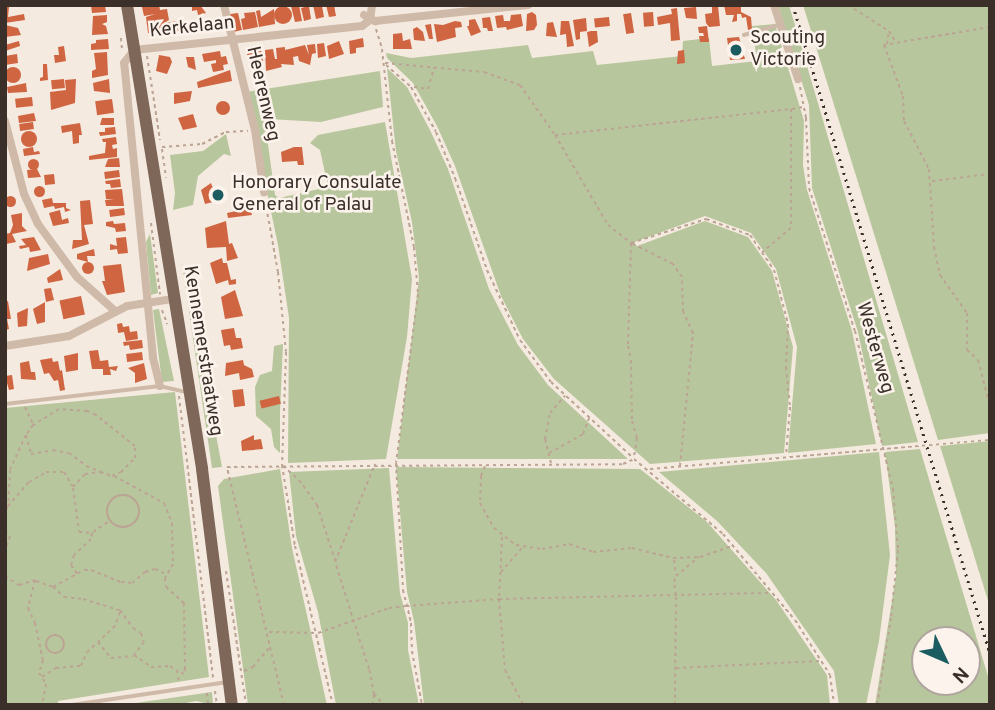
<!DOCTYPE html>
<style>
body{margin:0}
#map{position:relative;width:995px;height:710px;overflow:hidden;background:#f5eadf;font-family:Overpass,sans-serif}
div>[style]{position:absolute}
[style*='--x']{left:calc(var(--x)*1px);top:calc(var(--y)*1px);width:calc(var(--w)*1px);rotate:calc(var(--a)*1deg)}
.green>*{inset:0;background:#b8c69d}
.building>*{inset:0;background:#d06542;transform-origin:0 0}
.round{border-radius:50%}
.path>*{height:2px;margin-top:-1px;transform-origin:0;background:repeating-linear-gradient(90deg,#bba493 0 3.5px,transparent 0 7px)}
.path>.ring{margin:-1px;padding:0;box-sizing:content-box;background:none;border:2px solid #bba493;border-radius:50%}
.service>*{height:3.5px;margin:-1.75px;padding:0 1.75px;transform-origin:1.75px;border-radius:1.75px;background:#cfbaa9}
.minor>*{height:8px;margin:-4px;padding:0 4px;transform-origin:4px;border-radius:4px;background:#cfbaa9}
.primary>*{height:12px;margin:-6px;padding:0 6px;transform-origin:6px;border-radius:6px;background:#7e6659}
.rail>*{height:2.5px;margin-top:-1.25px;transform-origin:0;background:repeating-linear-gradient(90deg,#3b2f29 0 2px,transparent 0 7px)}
.dots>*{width:19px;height:19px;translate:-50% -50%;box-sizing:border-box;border:4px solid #fcf4ec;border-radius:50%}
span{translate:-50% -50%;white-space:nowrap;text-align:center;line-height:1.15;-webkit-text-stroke:5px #fcf4ec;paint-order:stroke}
.street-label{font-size:19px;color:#3b2f29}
.poi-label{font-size:19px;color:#3b2f29}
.left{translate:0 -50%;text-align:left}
.frame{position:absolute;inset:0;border:7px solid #3b2f29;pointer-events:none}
.north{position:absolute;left:911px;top:626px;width:70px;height:70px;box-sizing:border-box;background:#fcf4ec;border:2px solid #afa59e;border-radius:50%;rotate:134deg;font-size:19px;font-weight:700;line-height:28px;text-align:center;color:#3b2f29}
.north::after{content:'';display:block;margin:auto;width:24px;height:32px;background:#1b5c61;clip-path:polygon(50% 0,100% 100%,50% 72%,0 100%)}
</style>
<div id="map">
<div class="green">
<div style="clip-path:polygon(778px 5px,789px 5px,918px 442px,882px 446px,858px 332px,812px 188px,809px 105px)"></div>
<div style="clip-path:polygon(803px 5px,990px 5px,990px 433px,938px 440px)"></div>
<div style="clip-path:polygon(775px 24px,804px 121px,803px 165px,807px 190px,852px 331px,876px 444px,788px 453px,797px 347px,776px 269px,751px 233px,705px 216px,632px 243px,637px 246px,705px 221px,748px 237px,772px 271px,793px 347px,784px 453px,650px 464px,554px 379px,523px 339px,501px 296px,455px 166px,437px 126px,413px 83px,387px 58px,386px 53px,411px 58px,528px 45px,532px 58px,593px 51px,597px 65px,682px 56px,683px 41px,709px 38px,712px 66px,757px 61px,752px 26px)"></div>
<div style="clip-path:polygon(387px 68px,407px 87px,430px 130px,448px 169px,489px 289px,518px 345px,548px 385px,628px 459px,397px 459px,419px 278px,412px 222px,396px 151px)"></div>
<div style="clip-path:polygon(380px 71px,383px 107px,321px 122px,269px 119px,265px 123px,275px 195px,279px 198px,328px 187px,320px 150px,310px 143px,318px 135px,385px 122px,412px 279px,407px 337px,386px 459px,288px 463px,289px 318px,278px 245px,246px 92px)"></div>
<div style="clip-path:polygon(226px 134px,231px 156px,224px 154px,198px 176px,193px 205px,173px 210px,175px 193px,170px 155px,203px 151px)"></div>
<div style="clip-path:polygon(150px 234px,158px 293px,151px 295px,146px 242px)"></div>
<div style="clip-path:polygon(182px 264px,187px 279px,222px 467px,212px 468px)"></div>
<div style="clip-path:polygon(159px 309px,174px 381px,162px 382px,153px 310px)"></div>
<div style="clip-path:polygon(283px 344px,280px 412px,280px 453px,274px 447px,271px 429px,256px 416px,255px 387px,260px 375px,272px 371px,274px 346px)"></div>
<div style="clip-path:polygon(175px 392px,209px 677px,58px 701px,58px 705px,5px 705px,5px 408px)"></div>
<div style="clip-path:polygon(990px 441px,990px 607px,940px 446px)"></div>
<div style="clip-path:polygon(evenodd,920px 449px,990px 683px,990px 705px,875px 705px,896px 576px,895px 527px,885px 452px,920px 449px,925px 640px,967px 640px,967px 682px,925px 682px,925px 640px)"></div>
<div style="clip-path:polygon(879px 452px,890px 555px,879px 641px,866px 705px,839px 705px,834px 671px,766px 573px,717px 521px,659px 472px)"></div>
<div style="clip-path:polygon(396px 467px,640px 469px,707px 522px,776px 600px,827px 675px,830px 705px,424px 705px,414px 621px,407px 592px)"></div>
<div style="clip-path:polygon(389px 468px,400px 593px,408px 623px,408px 650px,419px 705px,336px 705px,318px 612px,296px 536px,289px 472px)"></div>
<div style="clip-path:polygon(280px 469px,292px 548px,327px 705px,248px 705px,218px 486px,224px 479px)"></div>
<div style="clip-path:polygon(212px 692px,213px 705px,196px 701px,176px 705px,122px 705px)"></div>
</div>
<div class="building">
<div style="clip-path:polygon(91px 5px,105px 5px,106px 12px,92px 13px)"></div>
<div style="clip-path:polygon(159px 5px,160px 10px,167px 9px,169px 20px,164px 23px,178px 21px,179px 31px,148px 33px,146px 17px,155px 14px,144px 16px,142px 7px)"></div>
<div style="clip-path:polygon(192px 5px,200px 5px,206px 13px,198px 15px,197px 10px,192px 11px)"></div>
<div style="clip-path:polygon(299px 5px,302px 21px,295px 22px,291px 6px)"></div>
<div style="clip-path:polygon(313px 5px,322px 6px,324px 17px,316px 19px)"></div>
<div style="clip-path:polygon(326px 5px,334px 5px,336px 16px,329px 17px)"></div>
<div style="clip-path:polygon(712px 5px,718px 5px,720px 26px,709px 27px,706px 23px,705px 14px,712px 13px)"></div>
<div style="clip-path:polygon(724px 5px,741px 5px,741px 12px,751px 17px,752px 29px,748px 30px,746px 17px,742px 18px,741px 14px,737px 14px,737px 21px,732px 22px,734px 15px,726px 15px)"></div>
<div style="clip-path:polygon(309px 6px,311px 19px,304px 21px,301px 8px)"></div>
<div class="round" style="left:274px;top:6px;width:18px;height:18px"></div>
<div style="clip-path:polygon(5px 7px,9px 7px,8px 17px,24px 14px,25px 20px,5px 23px)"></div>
<div style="clip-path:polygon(696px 7px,697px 19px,686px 18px,684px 8px)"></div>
<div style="clip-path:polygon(677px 8px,680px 40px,671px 41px,670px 23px,658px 25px,657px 17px,672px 14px,671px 9px)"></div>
<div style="clip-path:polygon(274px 9px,275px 24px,259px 27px,256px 11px,260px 10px,261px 17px)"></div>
<div style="clip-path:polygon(255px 12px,258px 27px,243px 30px,241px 19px,245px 18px,244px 13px)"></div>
<div style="clip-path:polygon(532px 12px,536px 15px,537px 25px,534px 30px,526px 31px,527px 14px)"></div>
<div style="left:653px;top:12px;width:14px;height:10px;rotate:86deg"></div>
<div style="clip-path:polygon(238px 13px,242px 30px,233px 32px,230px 14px)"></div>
<div style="left:631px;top:13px;width:20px;height:8px;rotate:81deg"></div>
<div style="clip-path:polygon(521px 14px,523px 26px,507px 30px,506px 27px,497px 28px,495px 16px,503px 15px,504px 21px,510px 21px,511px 15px)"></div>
<div style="clip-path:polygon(107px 15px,107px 22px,102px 24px,106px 26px,108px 34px,92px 35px,93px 16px)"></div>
<div style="clip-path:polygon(490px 17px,493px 31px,488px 31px,487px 28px,483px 28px,482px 18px)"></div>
<div style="left:609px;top:17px;width:9px;height:15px;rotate:84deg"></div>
<div style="clip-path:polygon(586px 18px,587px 31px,580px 32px,580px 39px,576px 40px,573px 20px)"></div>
<div style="clip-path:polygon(475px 19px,481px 32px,471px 36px,467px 26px,469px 26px,469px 20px)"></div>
<div style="clip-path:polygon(455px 21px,461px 22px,462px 27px,455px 28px,456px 37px,437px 42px,434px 24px,443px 25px)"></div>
<div style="clip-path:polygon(561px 21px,569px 21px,574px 46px,567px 47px,566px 34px,560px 35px)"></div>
<div style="clip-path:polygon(553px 22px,557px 37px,546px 36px,547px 23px)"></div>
<div style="clip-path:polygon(431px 24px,433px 39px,429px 39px,425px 25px)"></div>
<div style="clip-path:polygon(5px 25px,18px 28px,21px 35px,5px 37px)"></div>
<div style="clip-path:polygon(707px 26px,709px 42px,700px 42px,699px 36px,704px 36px,703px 33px,699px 33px,698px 27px)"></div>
<div style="clip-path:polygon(417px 27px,423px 32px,425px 41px,414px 40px,413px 29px)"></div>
<div style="clip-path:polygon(591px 31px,597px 31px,598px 42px,589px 47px,587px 32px)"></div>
<div style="clip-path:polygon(402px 33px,403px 41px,410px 39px,412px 49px,393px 49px,393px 34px)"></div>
<div style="clip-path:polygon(739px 37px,745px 59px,730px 60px,727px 38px)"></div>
<div style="clip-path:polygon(363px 38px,364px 47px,356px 48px,356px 53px,350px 54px,349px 41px)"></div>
<div style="clip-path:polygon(108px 39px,109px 49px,91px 50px,91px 44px,96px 43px,96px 40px)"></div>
<div style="clip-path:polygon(19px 41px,20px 46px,5px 51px,5px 45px)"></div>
<div style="clip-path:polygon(339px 41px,344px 54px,329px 59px,327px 46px)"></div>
<div style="clip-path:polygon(324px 43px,326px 56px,318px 58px,317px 44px)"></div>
<div style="clip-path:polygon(315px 44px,316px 53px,312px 54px,310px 65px,299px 61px,298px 56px,293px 57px,294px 65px,281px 64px,282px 67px,266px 71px,265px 50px,273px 49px,275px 59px,277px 59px,276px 48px,285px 47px,285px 50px,305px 45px,309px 55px,307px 45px)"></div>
<div style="clip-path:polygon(64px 46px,66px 61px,55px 63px,54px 55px,59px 55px,58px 47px)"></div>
<div style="clip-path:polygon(261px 50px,263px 61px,253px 71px,246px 52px)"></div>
<div style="clip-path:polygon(684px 50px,685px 63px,677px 64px,678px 51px)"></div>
<div style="clip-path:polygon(220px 51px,221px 57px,226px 56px,228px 64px,223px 65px,224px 70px,213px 72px,211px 64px,216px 63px,216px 60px,204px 62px,202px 54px)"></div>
<div style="clip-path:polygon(107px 52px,108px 75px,92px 78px,92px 71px,96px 69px,94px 53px)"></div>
<div style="clip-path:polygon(17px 54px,18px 63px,5px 65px,5px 56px)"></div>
<div style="clip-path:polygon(159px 55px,170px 57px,172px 62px,167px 74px,156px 71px)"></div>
<div style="clip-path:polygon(186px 57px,194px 57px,196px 70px,188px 67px)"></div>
<div style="clip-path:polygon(43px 64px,47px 64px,48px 80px,40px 81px,40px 78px,43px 77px)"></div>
<div class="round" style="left:5px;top:67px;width:16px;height:16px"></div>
<div style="clip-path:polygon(230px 70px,232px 81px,198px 88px,197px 82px)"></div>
<div style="left:64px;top:79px;width:9px;height:13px;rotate:84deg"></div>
<div style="clip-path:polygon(76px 79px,75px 103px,51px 110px,50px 92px,66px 90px,65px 80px)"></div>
<div style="clip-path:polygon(109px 79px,110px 93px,94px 91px,93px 83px)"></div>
<div style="clip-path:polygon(26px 83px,27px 92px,8px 93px,7px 87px)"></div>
<div style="clip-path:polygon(192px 91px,190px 101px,174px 104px,174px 93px)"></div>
<div style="left:32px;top:97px;width:9px;height:17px;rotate:84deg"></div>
<div style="left:112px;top:99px;width:14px;height:17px;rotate:82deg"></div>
<div class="round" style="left:216px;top:101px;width:14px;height:14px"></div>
<div style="clip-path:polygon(34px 113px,36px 121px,19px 123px,18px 116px)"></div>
<div style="clip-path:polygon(193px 114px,197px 127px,183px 130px,178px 118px)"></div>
<div style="clip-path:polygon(102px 118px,114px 118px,114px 125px,100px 125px)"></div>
<div style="left:33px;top:122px;width:7px;height:14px;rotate:82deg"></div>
<div style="clip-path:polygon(80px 123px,82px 135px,79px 135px,79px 143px,73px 144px,72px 131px,62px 133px,61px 126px)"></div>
<div style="clip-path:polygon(115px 127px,116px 134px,100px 136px,99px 132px,105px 132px,105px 128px)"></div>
<div class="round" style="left:21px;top:131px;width:16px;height:16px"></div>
<div style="clip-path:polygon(116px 137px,117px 144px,112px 145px,113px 149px,117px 148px,117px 157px,89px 160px,89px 156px,105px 153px,106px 142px,103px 142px,102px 139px)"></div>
<div style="clip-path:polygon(33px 147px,34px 152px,39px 151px,40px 154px,24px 156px,23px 149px)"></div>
<div style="clip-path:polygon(294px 147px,302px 147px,304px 165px,298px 165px,297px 161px,282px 162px,281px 152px)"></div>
<div style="clip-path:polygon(119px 158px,120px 167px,105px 167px,108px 159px)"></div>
<div class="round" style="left:27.5px;top:158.5px;width:11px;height:11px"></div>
<div style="clip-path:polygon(37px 169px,41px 177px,28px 178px,27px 170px)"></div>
<div style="left:119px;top:170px;width:7px;height:15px;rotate:82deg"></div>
<div style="left:54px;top:174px;width:10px;height:10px;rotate:84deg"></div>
<div style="clip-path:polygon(120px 179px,121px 187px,111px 188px,110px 184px,106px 184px,105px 181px)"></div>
<div style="clip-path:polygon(211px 183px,215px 194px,224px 192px,225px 199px,205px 204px,201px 190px)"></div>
<div class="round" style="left:33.5px;top:185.5px;width:11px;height:11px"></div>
<div style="clip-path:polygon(122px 189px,124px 206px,106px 206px,105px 200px,114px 199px,106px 199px,105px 190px)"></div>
<div class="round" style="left:4.5px;top:195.5px;width:11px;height:11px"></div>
<div style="clip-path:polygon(52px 198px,53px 203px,66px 203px,66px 208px,71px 210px,65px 212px,64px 207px,55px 209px,54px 206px,44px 208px,42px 200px)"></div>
<div style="clip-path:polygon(90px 200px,93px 224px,84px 225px,89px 244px,72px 249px,73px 240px,82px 240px,80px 201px)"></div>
<div style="left:124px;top:208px;width:7px;height:15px;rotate:82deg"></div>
<div style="clip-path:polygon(250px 208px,252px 215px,228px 218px,227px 213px)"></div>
<div style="clip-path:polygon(60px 210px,62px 220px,68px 218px,69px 223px,53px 226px,49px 213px)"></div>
<div style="clip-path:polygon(22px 213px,22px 226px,27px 231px,12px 234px,16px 242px,6px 244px,5px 234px,10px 233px,13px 225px,11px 215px)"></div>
<div style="clip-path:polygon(113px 221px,114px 224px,125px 223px,126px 231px,116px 232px,115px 228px,106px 226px,106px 222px)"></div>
<div style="clip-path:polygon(226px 221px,229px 244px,232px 243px,238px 258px,227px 261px,226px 247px,207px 248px,205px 228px)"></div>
<div style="clip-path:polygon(34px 237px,41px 250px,30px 252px,29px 247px,20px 249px,19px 246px,26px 245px,21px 239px)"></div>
<div style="clip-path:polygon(126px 237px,128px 253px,118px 254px,117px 249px,110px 250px,110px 244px,117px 246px,116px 238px)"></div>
<div style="clip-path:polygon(94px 249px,95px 256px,87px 256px,88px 262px,77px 259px,77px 254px)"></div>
<div style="clip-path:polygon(48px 254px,50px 264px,27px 271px,29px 258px)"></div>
<div style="clip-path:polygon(222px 258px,223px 263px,227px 263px,231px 280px,236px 279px,236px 284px,229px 285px,228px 280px,216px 284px,210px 263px)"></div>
<div class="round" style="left:82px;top:262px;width:12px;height:12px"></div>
<div style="clip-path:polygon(121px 264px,125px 292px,107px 295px,102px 281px,105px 281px,103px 266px)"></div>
<div style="clip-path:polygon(60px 269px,63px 280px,48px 283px,47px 278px)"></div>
<div style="clip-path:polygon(51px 288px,54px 300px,46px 302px,44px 289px)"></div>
<div style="clip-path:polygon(235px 290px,243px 316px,225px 319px,221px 297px)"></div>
<div style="left:81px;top:296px;width:19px;height:22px;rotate:78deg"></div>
<div style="clip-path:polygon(8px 301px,11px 319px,7px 319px,9px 329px,5px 330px,5px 302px)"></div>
<div style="clip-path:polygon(45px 302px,45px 322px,37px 324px,33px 309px)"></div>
<div style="clip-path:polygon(28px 308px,27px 326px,18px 327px,17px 313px)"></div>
<div style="clip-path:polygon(122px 323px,123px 327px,129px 326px,130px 332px,137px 331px,138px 339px,126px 341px,124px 332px,118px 333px,117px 324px)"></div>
<div style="clip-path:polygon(234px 328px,236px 338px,241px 338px,243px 348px,231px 350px,230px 345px,224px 346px,221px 330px)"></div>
<div style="clip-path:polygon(142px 340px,143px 348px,130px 350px,129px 345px,124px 346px,123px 342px)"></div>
<div style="clip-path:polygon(98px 350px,100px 361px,108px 360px,109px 367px,118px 366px,116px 371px,110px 369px,111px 375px,103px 375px,103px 369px,92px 369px,89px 351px)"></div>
<div style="left:142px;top:352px;width:8px;height:16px;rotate:83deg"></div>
<div style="clip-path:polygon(78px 353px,78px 370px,66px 372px,64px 356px)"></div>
<div style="clip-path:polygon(52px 358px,53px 362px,58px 361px,60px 371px,62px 370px,65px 390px,60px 391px,58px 380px,54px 381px,49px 373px,44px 374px,40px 360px)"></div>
<div style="clip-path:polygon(243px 360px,244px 365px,252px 369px,254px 377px,240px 380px,239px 373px,225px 376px,226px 363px)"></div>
<div style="clip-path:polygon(29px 361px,31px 372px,35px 372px,36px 380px,21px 379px,20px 363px)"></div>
<div style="clip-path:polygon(144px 363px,147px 379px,135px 383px,135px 373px,128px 368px)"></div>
<div style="clip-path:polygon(12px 375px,14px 389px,9px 390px,5px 376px)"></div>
<div style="left:243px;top:389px;width:17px;height:11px;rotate:83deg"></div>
<div style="left:279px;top:396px;width:8px;height:20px;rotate:76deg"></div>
<div style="clip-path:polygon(254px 435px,254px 440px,261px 439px,263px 449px,242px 451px,241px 441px)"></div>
</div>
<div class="path">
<div style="--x:848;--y:5;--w:49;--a:32.4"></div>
<div style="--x:889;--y:31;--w:13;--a:58"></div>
<div style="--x:990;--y:27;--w:108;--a:170.4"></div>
<div style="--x:884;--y:45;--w:54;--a:69.6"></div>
<div style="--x:903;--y:96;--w:25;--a:88"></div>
<div style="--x:904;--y:121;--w:54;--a:62.5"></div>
<div style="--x:929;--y:169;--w:78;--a:86.3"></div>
<div style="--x:934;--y:247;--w:29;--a:78"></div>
<div style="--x:940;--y:275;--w:47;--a:54.6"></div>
<div style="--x:967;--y:313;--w:37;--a:90"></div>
<div style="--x:967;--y:350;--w:15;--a:42"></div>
<div style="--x:978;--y:360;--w:48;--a:75.4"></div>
<div style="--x:376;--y:29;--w:21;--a:73"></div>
<div style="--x:382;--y:49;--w:93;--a:83.8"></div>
<div style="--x:392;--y:141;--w:108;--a:78.3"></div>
<div style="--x:414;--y:247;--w:47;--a:85.1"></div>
<div style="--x:418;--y:294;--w:170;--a:97.4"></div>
<div style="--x:396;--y:463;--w:127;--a:86.8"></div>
<div style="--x:403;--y:590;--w:34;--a:76"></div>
<div style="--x:411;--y:623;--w:28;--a:88"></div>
<div style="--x:412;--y:651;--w:55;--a:79.5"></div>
<div style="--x:121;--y:38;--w:11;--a:85"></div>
<div style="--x:887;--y:44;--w:12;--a:-81"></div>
<div style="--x:147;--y:56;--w:85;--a:81.2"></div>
<div style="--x:385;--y:63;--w:99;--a:5.2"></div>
<div style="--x:484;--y:72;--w:38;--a:20"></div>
<div style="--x:520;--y:85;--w:61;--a:55"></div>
<div style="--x:555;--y:135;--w:237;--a:-6.3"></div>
<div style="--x:791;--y:109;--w:119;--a:90"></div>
<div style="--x:791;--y:228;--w:38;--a:140"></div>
<div style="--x:386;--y:65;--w:33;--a:41"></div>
<div style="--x:411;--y:87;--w:51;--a:60.9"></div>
<div style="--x:436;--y:132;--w:50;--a:67.6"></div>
<div style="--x:455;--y:178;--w:97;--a:70.8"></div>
<div style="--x:487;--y:270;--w:77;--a:64.8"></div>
<div style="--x:520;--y:340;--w:52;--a:53.6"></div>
<div style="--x:551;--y:382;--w:112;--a:42.8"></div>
<div style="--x:414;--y:87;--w:14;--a:8"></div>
<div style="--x:428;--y:89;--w:22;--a:-74"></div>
<div style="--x:800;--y:87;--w:32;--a:79"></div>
<div style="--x:806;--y:118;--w:70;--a:87.5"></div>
<div style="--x:809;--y:188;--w:150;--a:72.2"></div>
<div style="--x:855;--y:331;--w:163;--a:76.5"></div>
<div style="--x:893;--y:489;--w:61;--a:85.3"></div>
<div style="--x:898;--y:550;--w:68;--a:95.9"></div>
<div style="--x:891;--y:618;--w:88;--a:99.1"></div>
<div style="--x:792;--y:109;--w:11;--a:-10"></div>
<div style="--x:555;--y:135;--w:104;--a:59.5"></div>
<div style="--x:608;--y:225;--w:29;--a:38"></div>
<div style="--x:631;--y:243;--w:103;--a:91.7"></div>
<div style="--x:628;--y:346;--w:14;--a:78"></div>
<div style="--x:631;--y:360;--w:61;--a:89.1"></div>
<div style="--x:632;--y:421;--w:18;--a:74"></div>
<div style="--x:637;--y:438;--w:20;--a:99"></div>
<div style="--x:162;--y:147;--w:40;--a:-4.3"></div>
<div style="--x:202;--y:144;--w:27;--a:-27"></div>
<div style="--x:226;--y:132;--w:22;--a:-3"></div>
<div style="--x:162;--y:149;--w:29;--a:82"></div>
<div style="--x:932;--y:181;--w:58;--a:-6.9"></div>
<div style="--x:265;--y:200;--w:73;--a:79.8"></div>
<div style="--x:278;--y:272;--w:80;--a:84.3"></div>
<div style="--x:286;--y:352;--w:113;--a:92"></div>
<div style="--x:282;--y:465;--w:82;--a:80.9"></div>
<div style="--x:295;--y:546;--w:163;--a:76.6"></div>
<div style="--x:151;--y:223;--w:72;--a:82.8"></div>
<div style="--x:162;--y:310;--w:15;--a:70"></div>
<div style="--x:179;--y:396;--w:284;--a:83.1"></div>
<div style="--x:25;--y:407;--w:19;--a:65"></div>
<div style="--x:26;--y:435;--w:20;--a:75"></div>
<div style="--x:31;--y:454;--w:22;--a:-10"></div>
<div style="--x:53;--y:450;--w:16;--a:11"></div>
<div style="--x:69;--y:453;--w:21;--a:37"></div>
<div style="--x:86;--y:466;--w:17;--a:21"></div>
<div style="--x:549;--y:453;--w:39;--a:-29"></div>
<div style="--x:583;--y:434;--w:17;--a:-69"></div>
<div style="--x:551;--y:463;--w:25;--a:-104"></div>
<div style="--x:545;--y:439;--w:26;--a:-79"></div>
<div style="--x:550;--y:413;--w:23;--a:-49"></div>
<div style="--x:283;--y:466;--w:21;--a:41"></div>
<div style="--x:299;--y:480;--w:31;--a:54"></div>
<div style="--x:317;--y:505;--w:58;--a:71.9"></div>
<div style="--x:485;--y:466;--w:11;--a:112"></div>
<div style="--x:481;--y:476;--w:27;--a:92"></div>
<div style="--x:480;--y:503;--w:29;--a:61"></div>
<div style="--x:494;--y:528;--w:28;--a:38"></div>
<div style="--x:516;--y:545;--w:26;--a:9"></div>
<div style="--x:542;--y:549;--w:27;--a:-10"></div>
<div style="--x:569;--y:544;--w:25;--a:18"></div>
<div style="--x:593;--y:552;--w:39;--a:-6"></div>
<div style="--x:632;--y:548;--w:42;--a:13.7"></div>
<div style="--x:673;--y:558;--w:27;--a:-2"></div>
<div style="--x:700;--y:557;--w:34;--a:-19"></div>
<div style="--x:680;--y:466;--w:134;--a:-84.4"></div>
<div style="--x:693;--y:333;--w:23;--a:-115"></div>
<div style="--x:683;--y:312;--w:35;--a:-92"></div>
<div style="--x:682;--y:277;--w:16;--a:-125"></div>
<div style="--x:673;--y:264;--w:47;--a:-153.4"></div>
<div style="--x:631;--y:243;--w:79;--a:-17.7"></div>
<div style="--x:706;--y:219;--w:47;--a:20"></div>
<div style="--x:750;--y:235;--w:42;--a:55.6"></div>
<div style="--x:774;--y:270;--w:56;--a:75.5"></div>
<div style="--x:788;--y:324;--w:43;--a:92.7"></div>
<div style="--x:786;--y:367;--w:40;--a:84.3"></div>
<div style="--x:790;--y:407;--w:49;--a:94.7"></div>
<div style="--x:650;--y:469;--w:341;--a:-4.9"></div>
<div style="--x:114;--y:476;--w:57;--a:28.4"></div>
<div style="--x:164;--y:503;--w:22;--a:68"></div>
<div style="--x:172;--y:523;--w:41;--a:88.6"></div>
<div style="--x:173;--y:564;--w:16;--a:120"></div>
<div style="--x:165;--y:578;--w:9;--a:84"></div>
<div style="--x:166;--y:587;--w:24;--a:42"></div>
<div style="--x:184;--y:603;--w:65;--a:89.1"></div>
<div style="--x:185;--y:668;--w:6;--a:99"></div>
<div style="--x:184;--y:674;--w:8;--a:-150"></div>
<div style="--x:177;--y:670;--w:13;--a:81"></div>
<div style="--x:73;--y:488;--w:44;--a:82.2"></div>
<div style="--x:79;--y:532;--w:13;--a:4"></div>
<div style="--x:92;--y:533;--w:6;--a:99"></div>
<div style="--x:91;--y:539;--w:23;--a:137"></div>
<div style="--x:74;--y:555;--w:10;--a:107"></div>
<div style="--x:71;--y:565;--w:12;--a:55"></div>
<div class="ring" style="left:107px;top:495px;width:30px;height:30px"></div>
<div style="--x:5;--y:502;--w:5;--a:53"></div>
<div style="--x:8;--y:506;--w:32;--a:-49"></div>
<div style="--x:29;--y:482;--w:20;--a:-30"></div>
<div style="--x:46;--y:472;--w:18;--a:0"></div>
<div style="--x:64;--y:472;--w:17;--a:59"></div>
<div style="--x:73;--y:487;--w:18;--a:-47"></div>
<div style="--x:85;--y:474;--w:15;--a:-8"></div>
<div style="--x:100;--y:472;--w:13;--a:18"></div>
<div style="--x:112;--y:476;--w:10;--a:-24"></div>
<div style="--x:121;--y:472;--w:20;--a:-45"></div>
<div style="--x:135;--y:458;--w:12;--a:-90"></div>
<div style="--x:135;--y:446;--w:50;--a:-141.5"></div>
<div style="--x:96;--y:415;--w:10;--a:-156"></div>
<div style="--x:87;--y:411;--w:28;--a:-176"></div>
<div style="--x:59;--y:409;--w:31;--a:148"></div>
<div style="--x:33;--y:425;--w:12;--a:125"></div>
<div style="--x:26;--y:435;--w:38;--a:115"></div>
<div style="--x:10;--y:470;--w:36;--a:93"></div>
<div style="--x:8;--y:506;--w:7;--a:117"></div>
<div style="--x:5;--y:531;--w:7;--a:45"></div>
<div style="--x:10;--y:536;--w:17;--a:107"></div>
<div style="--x:93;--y:532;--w:18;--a:-34"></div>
<div style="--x:502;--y:537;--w:62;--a:92.8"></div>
<div style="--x:499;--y:599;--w:71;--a:85.2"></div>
<div style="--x:505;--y:670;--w:40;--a:62"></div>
<div style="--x:674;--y:560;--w:15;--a:82"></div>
<div style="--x:226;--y:571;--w:135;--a:81.5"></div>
<div style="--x:501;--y:572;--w:33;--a:-49"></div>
<div style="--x:5;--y:576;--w:17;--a:33"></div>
<div style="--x:19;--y:585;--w:17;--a:-17"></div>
<div style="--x:35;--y:580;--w:29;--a:104"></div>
<div style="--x:28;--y:608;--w:17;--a:65"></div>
<div style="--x:35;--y:623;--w:38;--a:78"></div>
<div style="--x:43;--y:660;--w:14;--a:107"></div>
<div style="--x:39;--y:673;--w:13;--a:58"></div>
<div style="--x:46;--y:684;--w:21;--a:101"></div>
<div style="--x:36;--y:581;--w:18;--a:19"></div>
<div style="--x:53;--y:587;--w:35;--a:-29"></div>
<div style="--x:84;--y:570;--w:7;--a:0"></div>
<div style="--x:91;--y:570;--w:32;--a:22"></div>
<div style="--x:121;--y:582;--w:11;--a:5"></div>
<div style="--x:132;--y:583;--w:17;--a:-40"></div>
<div style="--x:145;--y:572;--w:10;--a:-17"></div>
<div style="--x:155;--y:569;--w:10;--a:24"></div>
<div style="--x:53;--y:587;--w:15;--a:42"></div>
<div style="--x:64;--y:597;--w:19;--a:6"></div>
<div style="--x:83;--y:599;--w:39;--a:17"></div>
<div style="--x:120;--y:610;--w:22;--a:54"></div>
<div style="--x:133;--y:628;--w:9;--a:32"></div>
<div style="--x:141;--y:633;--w:9;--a:72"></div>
<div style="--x:144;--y:642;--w:16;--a:128"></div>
<div style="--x:134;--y:655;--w:21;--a:35"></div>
<div style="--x:151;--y:667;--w:19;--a:-3"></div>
<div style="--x:170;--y:666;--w:7;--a:34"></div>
<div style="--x:120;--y:612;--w:15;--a:110"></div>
<div style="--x:115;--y:626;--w:23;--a:137"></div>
<div style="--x:98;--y:642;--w:21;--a:51"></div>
<div style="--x:111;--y:658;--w:22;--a:-5"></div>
<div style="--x:269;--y:632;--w:49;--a:1.2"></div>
<div style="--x:318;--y:633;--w:75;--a:-19.4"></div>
<div style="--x:389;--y:608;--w:17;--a:-7"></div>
<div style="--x:406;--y:606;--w:93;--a:-4.3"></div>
<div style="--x:499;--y:599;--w:273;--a:-1.3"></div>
<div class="ring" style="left:46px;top:635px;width:16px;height:16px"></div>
<div style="--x:676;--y:668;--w:144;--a:-2.8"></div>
<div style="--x:244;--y:671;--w:10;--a:-24"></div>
<div style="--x:253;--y:667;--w:26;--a:-50"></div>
<div style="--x:42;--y:677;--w:17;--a:-33"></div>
<div style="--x:56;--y:668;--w:25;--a:-5"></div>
<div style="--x:81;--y:666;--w:15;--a:-67"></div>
<div style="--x:87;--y:652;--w:13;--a:-42"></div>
<div style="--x:215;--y:691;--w:14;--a:82"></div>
<div style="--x:207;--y:693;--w:12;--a:85"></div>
<div style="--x:374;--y:694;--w:25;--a:-101"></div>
<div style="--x:369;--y:669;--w:112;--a:-107.6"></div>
<div style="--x:335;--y:562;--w:106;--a:-67.8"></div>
<div style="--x:284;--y:705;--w:245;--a:-103.5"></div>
<div style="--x:227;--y:467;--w:396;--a:-0.4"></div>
<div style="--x:623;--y:464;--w:12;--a:-24"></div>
<div style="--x:634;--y:459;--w:116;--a:40.1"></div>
<div style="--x:723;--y:534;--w:112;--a:50.1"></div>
<div style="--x:795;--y:620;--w:65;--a:57.5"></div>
<div style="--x:830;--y:675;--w:30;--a:82"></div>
<div style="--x:373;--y:705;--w:11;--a:-85"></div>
<div style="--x:374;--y:694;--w:15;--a:48"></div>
<div style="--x:675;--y:705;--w:110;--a:-89.5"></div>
<div style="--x:676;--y:595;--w:13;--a:-99"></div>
<div style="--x:674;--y:582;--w:6;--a:-72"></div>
<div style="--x:676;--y:576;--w:30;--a:-40"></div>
</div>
<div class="service">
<div style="--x:744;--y:35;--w:37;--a:-16"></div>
<div style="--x:5;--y:404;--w:156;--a:-6.6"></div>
<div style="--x:160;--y:386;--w:28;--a:13"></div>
<div style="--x:72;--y:705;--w:157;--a:-8.4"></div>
</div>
<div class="minor">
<div style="--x:224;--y:5;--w:129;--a:76.1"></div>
<div style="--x:255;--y:130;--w:63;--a:81.7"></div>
<div style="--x:774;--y:5;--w:78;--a:72"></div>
<div style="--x:364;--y:15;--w:13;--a:29"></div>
<div style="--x:375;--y:21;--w:154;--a:-6"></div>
<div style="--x:370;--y:20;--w:15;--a:-82"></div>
<div style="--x:5;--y:121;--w:75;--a:75.4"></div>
<div style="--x:24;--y:194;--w:33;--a:65"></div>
<div style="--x:38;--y:224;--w:66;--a:53.7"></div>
<div style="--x:77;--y:277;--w:51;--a:41.8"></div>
<div style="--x:5;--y:346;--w:65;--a:-8.9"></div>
<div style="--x:69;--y:336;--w:65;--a:-27.3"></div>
<div style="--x:127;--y:306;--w:47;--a:-8.7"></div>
<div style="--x:160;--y:386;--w:30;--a:-104"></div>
<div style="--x:153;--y:357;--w:295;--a:-95.6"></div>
<div style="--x:124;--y:63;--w:16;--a:-52"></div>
<div style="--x:134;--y:50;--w:229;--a:-6"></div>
<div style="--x:362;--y:26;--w:10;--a:-37"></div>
</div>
<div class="primary">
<div style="--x:127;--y:5;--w:470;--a:80.8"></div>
<div style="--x:202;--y:469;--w:238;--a:82.8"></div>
</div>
<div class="rail">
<div style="--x:793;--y:5;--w:677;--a:73.09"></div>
</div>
<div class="dots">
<div style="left:736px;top:50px;background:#1b5c61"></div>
<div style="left:218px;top:195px;background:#1b5c61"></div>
</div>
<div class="street-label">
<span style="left:192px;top:28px;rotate:-6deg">Kerkelaan</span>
<span style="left:262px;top:94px;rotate:77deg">Heerenweg</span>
<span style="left:874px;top:348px;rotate:74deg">Westerweg</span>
<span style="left:202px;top:351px;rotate:81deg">Kennemerstraatweg</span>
</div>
<div class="poi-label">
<span class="left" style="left:750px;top:50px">Scouting<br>Victorie</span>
<span class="left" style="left:232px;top:195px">Honorary Consulate<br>General of Palau</span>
</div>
<div class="frame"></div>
<div class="north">N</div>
</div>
